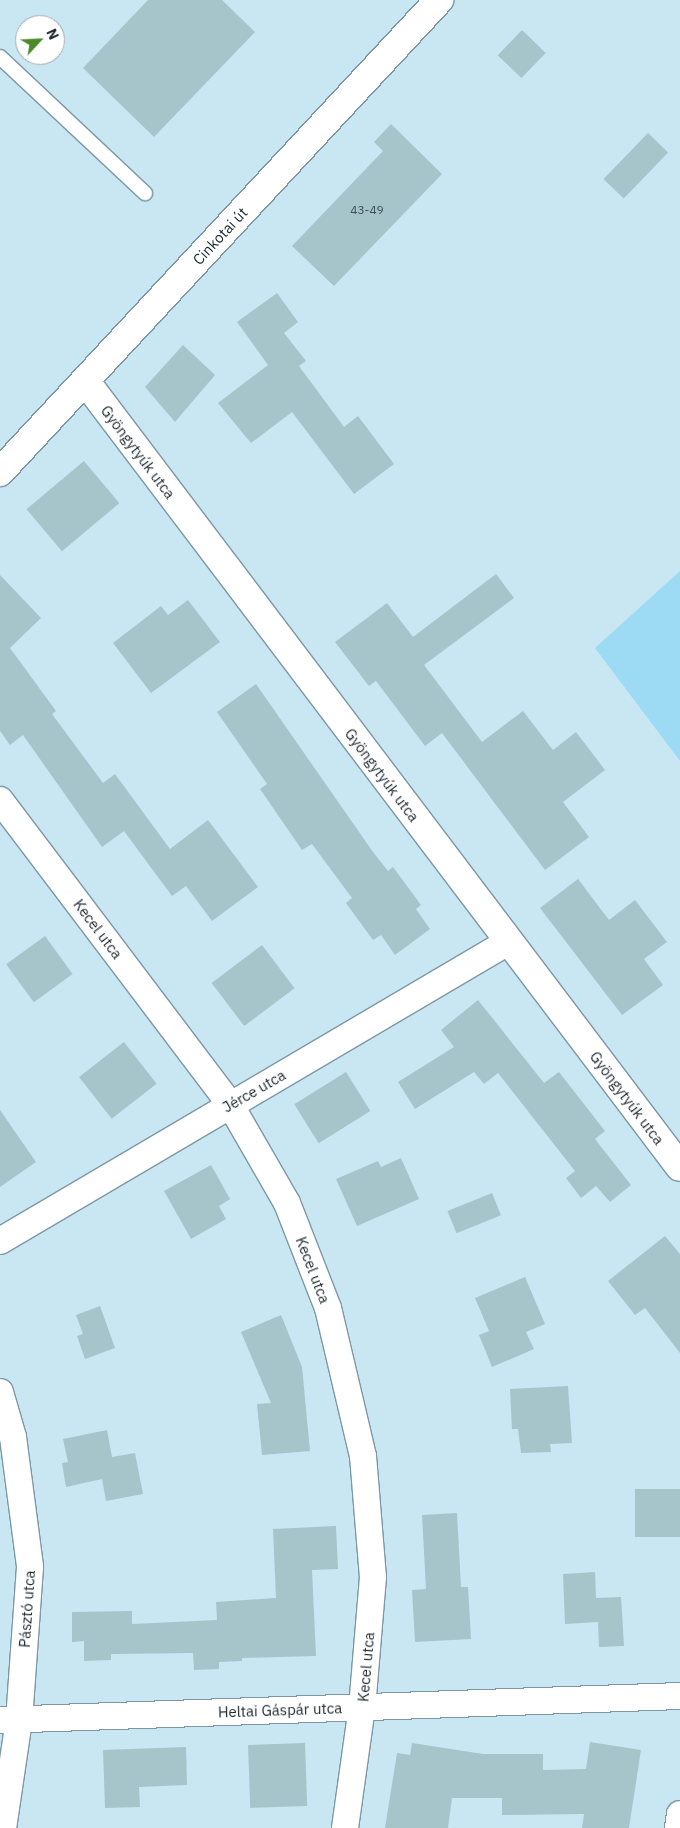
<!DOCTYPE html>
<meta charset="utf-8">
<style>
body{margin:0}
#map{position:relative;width:680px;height:1828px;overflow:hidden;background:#c9e6f3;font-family:"IBM Plex Sans",sans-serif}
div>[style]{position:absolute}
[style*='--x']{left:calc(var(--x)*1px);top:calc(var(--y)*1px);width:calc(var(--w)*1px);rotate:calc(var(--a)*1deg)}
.green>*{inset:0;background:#9ddaf4}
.building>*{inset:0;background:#a5c5cb;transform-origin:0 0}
.roads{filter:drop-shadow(1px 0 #7d98a4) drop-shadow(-1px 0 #7d98a4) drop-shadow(0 1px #7d98a4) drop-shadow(0 -1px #7d98a4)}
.service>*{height:14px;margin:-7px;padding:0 7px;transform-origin:7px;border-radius:7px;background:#fff}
.minor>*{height:26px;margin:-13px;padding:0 13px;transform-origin:13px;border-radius:13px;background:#fff}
.tertiary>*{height:28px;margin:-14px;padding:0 14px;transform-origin:14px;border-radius:14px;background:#fff}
.secondary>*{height:28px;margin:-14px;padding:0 14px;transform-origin:14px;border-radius:14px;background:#fff}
span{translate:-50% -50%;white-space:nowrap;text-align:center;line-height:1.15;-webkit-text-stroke:5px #fff;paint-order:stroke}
.number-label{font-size:12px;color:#3e4e54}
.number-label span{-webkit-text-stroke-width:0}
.street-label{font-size:15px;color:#1c272c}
.north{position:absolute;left:15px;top:15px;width:50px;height:50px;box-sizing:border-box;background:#fff;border:1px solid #a4a9ab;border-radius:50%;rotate:65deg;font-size:14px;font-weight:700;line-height:20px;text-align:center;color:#1c272c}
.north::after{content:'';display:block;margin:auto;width:18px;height:22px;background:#4c8928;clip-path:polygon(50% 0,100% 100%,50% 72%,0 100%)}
</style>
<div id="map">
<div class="green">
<div style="clip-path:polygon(680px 571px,680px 761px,595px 648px)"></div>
</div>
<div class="building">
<div style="clip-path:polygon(148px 0,222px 0,255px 32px,154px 137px,83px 68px)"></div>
<div style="left:522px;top:30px;width:33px;height:35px;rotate:44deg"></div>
<div style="clip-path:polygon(391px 124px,442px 174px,334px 286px,292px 246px,383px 151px,374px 142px)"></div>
<div style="left:648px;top:133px;width:28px;height:64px;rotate:44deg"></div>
<div style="clip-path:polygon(277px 293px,298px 322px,284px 333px,306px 361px,299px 366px,344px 427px,358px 416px,394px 464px,354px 494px,292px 412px,251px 443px,218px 403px,268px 365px,237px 322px)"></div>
<div style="clip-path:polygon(183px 345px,215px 375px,175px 422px,145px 387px)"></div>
<div style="left:84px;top:461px;width:55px;height:75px;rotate:50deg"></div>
<div style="clip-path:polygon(496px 574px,514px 598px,424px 665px,482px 742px,523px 711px,553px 750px,576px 732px,605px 770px,563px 802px,589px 837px,545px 870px,442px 733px,425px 746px,376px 681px,369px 686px,335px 642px,387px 603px,413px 637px)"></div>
<div style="clip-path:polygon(0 575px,41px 618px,10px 648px,56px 711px,52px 714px,103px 783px,115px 774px,170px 849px,208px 820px,258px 887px,212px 921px,186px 886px,172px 896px,124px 831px,102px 847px,23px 735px,10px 745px,0 731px)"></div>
<div style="clip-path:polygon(188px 600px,220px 642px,151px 693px,113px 643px,161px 606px,168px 615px)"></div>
<div style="clip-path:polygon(256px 684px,373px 852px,388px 871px,393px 867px,421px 905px,416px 909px,430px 929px,395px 955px,381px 935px,373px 940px,346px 903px,352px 898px,312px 844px,302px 850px,260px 789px,267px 784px,217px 712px)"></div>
<div style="clip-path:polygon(578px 879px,609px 920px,635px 900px,667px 942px,644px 959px,663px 985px,622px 1015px,540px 908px)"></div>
<div style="left:45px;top:936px;width:47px;height:48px;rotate:54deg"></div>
<div style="left:262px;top:945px;width:54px;height:63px;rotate:53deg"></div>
<div style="clip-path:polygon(478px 1000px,544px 1083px,559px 1072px,605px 1131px,595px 1139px,631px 1185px,610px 1202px,596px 1186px,581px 1198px,566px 1178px,575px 1171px,498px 1073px,484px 1084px,474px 1072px,415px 1109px,398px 1082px,454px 1047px,441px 1030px)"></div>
<div style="left:124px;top:1042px;width:53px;height:57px;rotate:52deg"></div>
<div style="left:346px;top:1072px;width:46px;height:61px;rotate:58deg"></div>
<div style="clip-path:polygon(0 1110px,36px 1162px,0 1187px)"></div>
<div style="clip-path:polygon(401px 1158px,419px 1199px,357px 1226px,336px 1179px,378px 1161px,381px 1167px)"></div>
<div style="clip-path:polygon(211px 1165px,230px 1199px,219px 1206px,226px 1219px,191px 1239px,164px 1191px)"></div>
<div style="left:492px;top:1193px;width:24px;height:48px;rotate:68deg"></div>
<div style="clip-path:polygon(665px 1236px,680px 1254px,680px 1353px,645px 1308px,635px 1315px,608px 1281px)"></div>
<div style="clip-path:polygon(525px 1277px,545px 1324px,526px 1332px,534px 1349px,492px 1367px,479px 1335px,489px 1331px,475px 1298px)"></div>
<div style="clip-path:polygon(100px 1306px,115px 1348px,85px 1359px,77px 1336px,83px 1334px,76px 1315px)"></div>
<div style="clip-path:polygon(281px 1315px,302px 1367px,310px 1451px,262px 1455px,257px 1404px,271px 1403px,241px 1332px)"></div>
<div style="clip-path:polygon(568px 1386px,572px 1443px,550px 1444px,551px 1452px,521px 1453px,518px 1429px,512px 1429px,510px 1389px)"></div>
<div style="clip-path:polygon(107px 1430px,112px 1457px,135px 1453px,143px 1494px,106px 1501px,102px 1479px,66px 1487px,62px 1463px,68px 1462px,63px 1439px)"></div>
<div style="left:680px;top:1489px;width:48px;height:45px;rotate:90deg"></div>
<div style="clip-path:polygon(457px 1513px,461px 1587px,468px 1587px,471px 1639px,415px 1642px,412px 1590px,426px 1589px,422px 1515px)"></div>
<div style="clip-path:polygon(336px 1526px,338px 1569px,312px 1570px,316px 1656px,242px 1658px,242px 1661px,219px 1662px,219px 1669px,194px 1670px,193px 1653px,111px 1654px,111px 1660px,84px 1661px,84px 1641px,72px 1642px,72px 1612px,132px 1611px,132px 1624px,217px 1620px,216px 1602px,276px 1598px,273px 1529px)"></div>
<div style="clip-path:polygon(595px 1572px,596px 1598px,621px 1597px,624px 1646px,599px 1647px,598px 1622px,565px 1624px,563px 1574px)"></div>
<div style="clip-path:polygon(590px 1742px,641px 1750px,629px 1828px,582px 1828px,584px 1814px,502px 1815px,502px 1798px,452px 1798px,448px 1828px,385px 1828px,397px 1753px,410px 1755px,412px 1743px,483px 1754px,543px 1754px,543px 1770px,586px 1769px)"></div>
<div style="left:305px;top:1743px;width:63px;height:57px;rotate:88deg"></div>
<div style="clip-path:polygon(186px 1747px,187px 1785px,139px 1787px,140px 1807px,105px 1808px,103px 1750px)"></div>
</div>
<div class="roads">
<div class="service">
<div style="--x:0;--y:57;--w:199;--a:43.2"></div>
</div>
<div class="minor">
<div style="--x:0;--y:800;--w:381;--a:52.9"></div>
<div style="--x:230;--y:1104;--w:114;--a:60.1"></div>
<div style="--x:287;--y:1203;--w:113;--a:68.7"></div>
<div style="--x:328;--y:1308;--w:152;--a:76.7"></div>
<div style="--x:363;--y:1456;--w:121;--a:85.3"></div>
<div style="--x:373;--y:1577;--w:130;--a:94.8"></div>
<div style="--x:362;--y:1707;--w:122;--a:98"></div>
<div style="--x:0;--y:1241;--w:589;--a:-30.48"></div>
<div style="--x:0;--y:1392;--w:47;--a:73.9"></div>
<div style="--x:13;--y:1437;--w:131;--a:82.5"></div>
<div style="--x:30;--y:1567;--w:153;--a:94.1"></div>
<div style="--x:19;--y:1720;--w:109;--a:98.4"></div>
<div style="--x:0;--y:1720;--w:680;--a:-2.02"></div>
<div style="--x:678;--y:1828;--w:14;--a:-82"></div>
</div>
<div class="tertiary">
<div style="--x:86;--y:382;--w:984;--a:52.89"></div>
</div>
<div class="secondary">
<div style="--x:0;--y:472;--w:645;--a:-47.07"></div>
</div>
</div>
<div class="number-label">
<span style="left:367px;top:210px">43-49</span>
</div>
<div class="street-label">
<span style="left:220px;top:236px;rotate:-47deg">Cinkotai út</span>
<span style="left:138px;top:452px;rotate:53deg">Gyöngytyúk utca</span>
<span style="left:382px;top:775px;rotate:53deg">Gyöngytyúk utca</span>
<span style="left:98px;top:929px;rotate:53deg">Kecel utca</span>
<span style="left:254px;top:1091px;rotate:-30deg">Jérce utca</span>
<span style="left:627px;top:1098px;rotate:53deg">Gyöngytyúk utca</span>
<span style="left:313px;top:1270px;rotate:69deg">Kecel utca</span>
<span style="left:27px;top:1609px;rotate:-86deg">Pásztó utca</span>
<span style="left:366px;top:1667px;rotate:-85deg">Kecel utca</span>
<span style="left:280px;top:1710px;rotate:-2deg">Heltai Gáspár utca</span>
</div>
<div class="north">N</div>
</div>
